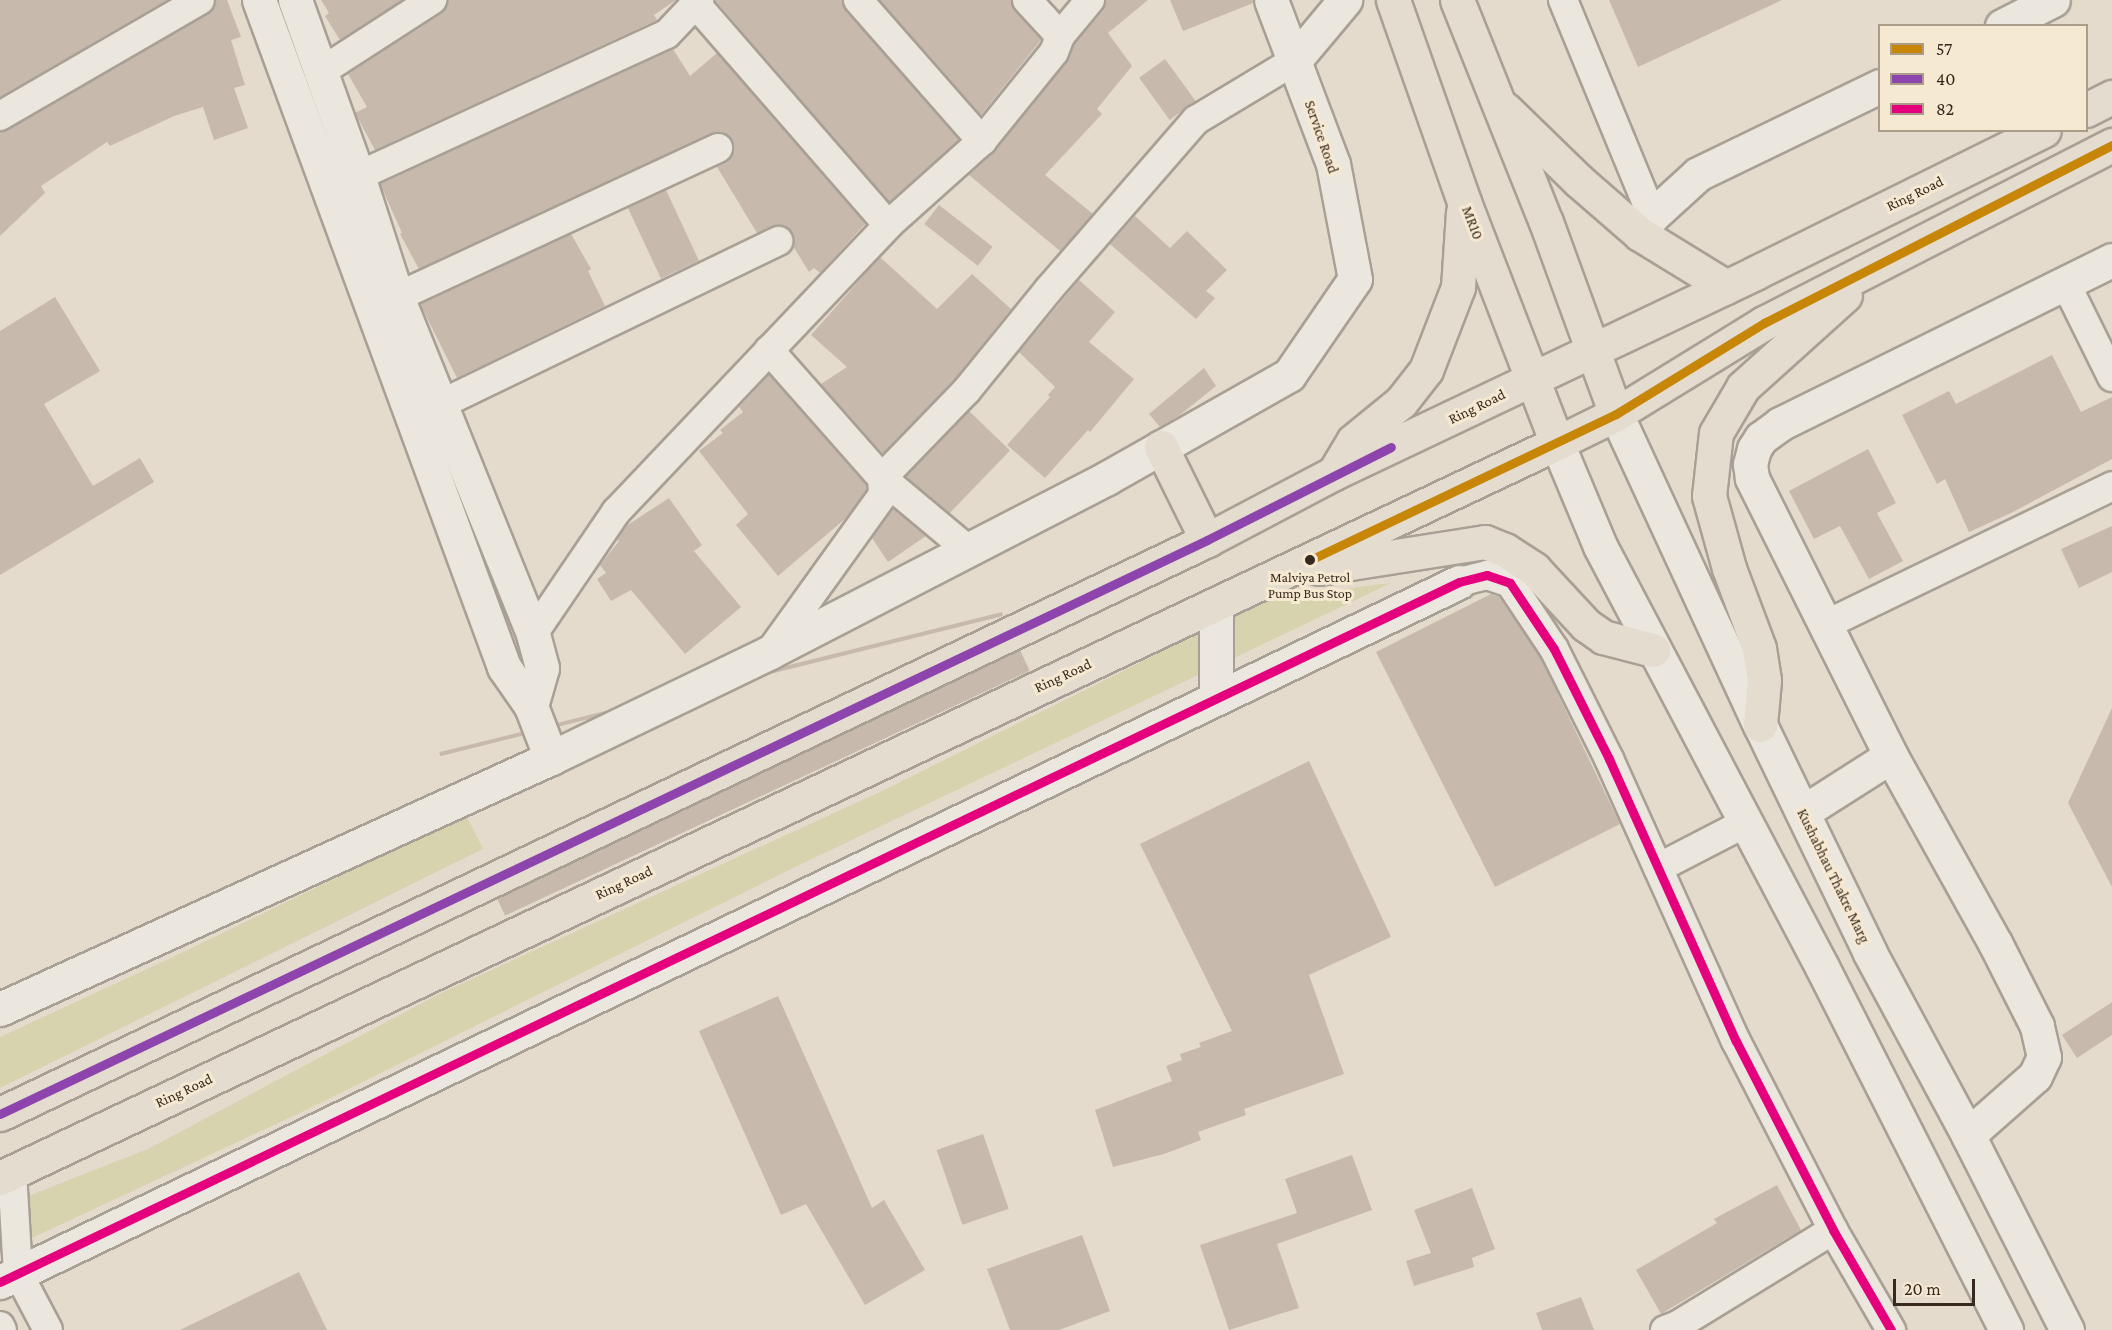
<!DOCTYPE html>
<style>
body{margin:0}
#map{position:relative;width:2112px;height:1330px;overflow:hidden;background:#e4dbcc;font-family:"Crimson Pro",serif}
div>[style]{position:absolute}
[style*='--x']{left:calc(var(--x)*1px);top:calc(var(--y)*1px);width:calc(var(--w)*1px);rotate:calc(var(--a)*1deg)}
.green>*{inset:0;background:#d6d3ae}
.building>*{inset:0;background:#c8b9ad;transform-origin:0 0}
.roads{filter:drop-shadow(2px 0 #a9a095) drop-shadow(-2px 0 #a9a095) drop-shadow(0 2px #a9a095) drop-shadow(0 -2px #a9a095)}
.minor>*{height:28px;margin:-14px;padding:0 14px;transform-origin:14px;border-radius:14px;background:#ece7de}
.tertiary>*{height:33px;margin:-16.5px;padding:0 16.5px;transform-origin:16.5px;border-radius:16.5px;background:#ece7de}
.secondary>*{height:33px;margin:-16.5px;padding:0 16.5px;transform-origin:16.5px;border-radius:16.5px;background:#ece7de}
.primary>*{height:33px;margin:-16.5px;padding:0 16.5px;transform-origin:16.5px;border-radius:16.5px;background:#e3dccf}
.bus-1>*{height:9px;margin:-4.5px;padding:0 4.5px;transform-origin:4.5px;border-radius:4.5px;background:#c78607}
.bus-2>*{height:9px;margin:-4.5px;padding:0 4.5px;transform-origin:4.5px;border-radius:4.5px;background:#8e44ad}
.bus-3>*{height:9px;margin:-4.5px;padding:0 4.5px;transform-origin:4.5px;border-radius:4.5px;background:#e5007d}
.dots>*{width:16px;height:16px;translate:-50% -50%;box-sizing:border-box;border:3px solid #f6e9d1;border-radius:50%}
span{translate:-50% -50%;white-space:nowrap;text-align:center;line-height:1.15;-webkit-text-stroke:6px #f6e9d1;paint-order:stroke}
.bus-label{font-size:14px;color:#38281d}
.street-label{font-size:15px;color:#38281d}
.legend{position:absolute;left:1878px;top:24px;width:210px;height:108px;box-sizing:border-box;background:#f6e9d1;border:2px solid #aa9c89;margin:0;padding:8px 10px;list-style:none;font-size:18px;color:#38281d}
.legend li{display:flex;align-items:center;gap:12px;height:30px}
.legend b{width:30px;border:2px solid #aa9c89}
.scale{position:absolute;left:1893px;top:1279px;width:82px;height:27px;box-sizing:border-box;border:3px solid #38281d;border-top:0;padding-left:8px;font-size:18px;line-height:21px;white-space:nowrap;color:#38281d;-webkit-text-stroke:4px #f6e9d1;paint-order:stroke}
</style>
<div id="map">
<div class="green">
<div style="clip-path:polygon(1391px 583px,793px 868px,306px 1110px,0 1253px,0 1207px,148px 1149px,439px 994px,882px 791px,1270px 598px)"></div>
<div style="clip-path:polygon(466px 815px,483px 849px,0 1088px,0 1037px,173px 957px)"></div>
</div>
<div class="building">
<div style="clip-path:polygon(0 0,167px 0,0 97px)"></div>
<div style="clip-path:polygon(216px 0,227px 0,241px 37px,231px 40px,245px 85px,234px 88px,248px 128px,214px 140px,203px 107px,174px 116px,110px 146px,107px 142px,41px 186px,45px 193px,0 236px,0 132px,8px 130px,208px 14px,215px 8px)"></div>
<div style="clip-path:polygon(321px 0,402px 0,340px 40px,325px 16px,329px 13px)"></div>
<div style="clip-path:polygon(448px 0,676px 0,654px 15px,657px 20px,375px 150px,355px 113px,367px 107px,348px 74px,441px 14px)"></div>
<div style="clip-path:polygon(715px 0,842px 0,846px 11px,959px 140px,889px 202px)"></div>
<div style="clip-path:polygon(880px 0,1011px 0,1015px 11px,1041px 40px,981px 115px)"></div>
<div style="clip-path:polygon(1106px 0,1148px 0,1108px 33px,1132px 66px,1097px 109px,1102px 114px,1045px 175px,1093px 214px,1060px 251px,969px 175px,995px 151px,1067px 62px,1074px 44px,1103px 11px)"></div>
<div style="clip-path:polygon(1170px 0,1253px 0,1253px 3px,1183px 31px)"></div>
<div style="clip-path:polygon(1609px 0,1782px 0,1638px 67px)"></div>
<div style="clip-path:polygon(673px 49px,690px 76px,717px 53px,865px 224px,820px 273px,814px 268px,809px 272px,793px 246px,793px 234px,787px 227px,779px 225px,757px 233px,717px 167px,731px 158px,734px 149px,728px 135px,719px 132px,419px 269px,400px 234px,402px 233px,380px 184px)"></div>
<div style="left:1165px;top:59px;width:52px;height:32px;rotate:54deg"></div>
<div style="left:666px;top:190px;width:78px;height:42px;rotate:65deg"></div>
<div style="left:939px;top:205px;width:68px;height:24px;rotate:38deg"></div>
<div style="clip-path:polygon(1135px 216px,1170px 248px,1187px 231px,1227px 270px,1206px 291px,1215px 298px,1196px 319px,1110px 244px)"></div>
<div style="clip-path:polygon(571px 234px,591px 269px,588px 271px,605px 306px,457px 378px,420px 304px)"></div>
<div style="clip-path:polygon(880px 257px,937px 309px,972px 274px,1011px 309px,955px 379px,883px 454px,821px 384px,847px 367px,811px 335px)"></div>
<div style="clip-path:polygon(1079px 280px,1115px 312px,1089px 342px,1134px 379px,1090px 432px,1088px 430px,1045px 478px,1007px 445px,1050px 397px,1048px 395px,1055px 387px,1019px 352px)"></div>
<div style="clip-path:polygon(55px 297px,100px 371px,44px 404px,93px 486px,140px 458px,154px 482px,0 575px,0 331px)"></div>
<div style="clip-path:polygon(2052px 355px,2081px 412px,2112px 397px,2112px 459px,2011px 513px,1969px 532px,1945px 479px,1937px 484px,1902px 415px,1949px 391px,1956px 404px)"></div>
<div style="clip-path:polygon(1204px 368px,1216px 386px,1180px 415px,1160px 427px,1149px 414px)"></div>
<div style="clip-path:polygon(769px 375px,866px 485px,866px 490px,846px 518px,778px 576px,736px 525px,748px 514px,699px 451px,723px 433px,720px 430px,743px 412px,739px 407px)"></div>
<div style="left:969px;top:411px;width:57px;height:91px;rotate:44deg"></div>
<div style="clip-path:polygon(1868px 449px,1896px 503px,1877px 513px,1903px 561px,1869px 579px,1840px 526px,1814px 539px,1789px 491px)"></div>
<div style="clip-path:polygon(669px 498px,702px 545px,694px 551px,741px 607px,685px 654px,631px 590px,611px 601px,597px 579px,606px 573px,600px 565px,619px 541px,617px 539px,626px 526px)"></div>
<div style="clip-path:polygon(893px 509px,926px 536px,888px 562px,872px 538px)"></div>
<div style="clip-path:polygon(2112px 526px,2112px 572px,2079px 588px,2061px 549px)"></div>
<div style="clip-path:polygon(1491px 594px,1499px 597px,1540px 657px,1620px 824px,1495px 887px,1376px 652px)"></div>
<div style="left:1002px;top:612px;width:4px;height:580px;rotate:76deg"></div>
<div style="left:1020px;top:650px;width:23px;height:579px;rotate:65deg"></div>
<div style="clip-path:polygon(2112px 708px,2112px 887px,2068px 803px)"></div>
<div style="clip-path:polygon(1309px 761px,1391px 937px,1309px 975px,1344px 1074px,1244px 1109px,1246px 1115px,1198px 1132px,1201px 1140px,1164px 1154px,1113px 1167px,1095px 1110px,1172px 1081px,1166px 1066px,1182px 1060px,1180px 1054px,1201px 1047px,1199px 1043px,1232px 1031px,1140px 844px)"></div>
<div style="clip-path:polygon(778px 996px,872px 1208px,884px 1200px,925px 1270px,865px 1305px,806px 1204px,781px 1215px,699px 1031px)"></div>
<div style="clip-path:polygon(2112px 1002px,2112px 1035px,2077px 1058px,2062px 1035px)"></div>
<div style="left:983px;top:1134px;width:79px;height:49px;rotate:71deg"></div>
<div style="clip-path:polygon(1352px 1155px,1372px 1210px,1277px 1244px,1299px 1308px,1229px 1330px,1200px 1245px,1297px 1213px,1285px 1179px)"></div>
<div style="clip-path:polygon(1777px 1185px,1801px 1230px,1661px 1314px,1636px 1270px,1717px 1223px,1714px 1219px)"></div>
<div style="clip-path:polygon(1472px 1188px,1495px 1249px,1472px 1258px,1474px 1267px,1414px 1286px,1406px 1261px,1431px 1253px,1414px 1210px)"></div>
<div style="clip-path:polygon(1082px 1235px,1110px 1311px,1059px 1330px,1010px 1330px,987px 1269px)"></div>
<div style="clip-path:polygon(299px 1272px,327px 1330px,180px 1330px)"></div>
<div style="clip-path:polygon(1581px 1297px,1594px 1330px,1542px 1330px,1536px 1313px)"></div>
</div>
<div class="roads">
<div class="minor">
<div style="--x:858;--y:0;--w:188;--a:48.7"></div>
<div style="--x:1027;--y:0;--w:49;--a:47.5"></div>
<div style="--x:1563;--y:0;--w:234;--a:67.6"></div>
<div style="--x:695;--y:3;--w:294;--a:49"></div>
<div style="--x:319;--y:73;--w:135;--a:-32.9"></div>
<div style="--x:0;--y:116;--w:231;--a:-30.1"></div>
<div style="--x:358;--y:176;--w:340;--a:-24.7"></div>
<div style="--x:667;--y:34;--w:47;--a:-46.7"></div>
<div style="--x:2065;--y:282;--w:106;--a:63.7"></div>
<div style="--x:397;--y:297;--w:354;--a:-24.9"></div>
<div style="--x:769;--y:350;--w:171;--a:48.6"></div>
<div style="--x:882;--y:478;--w:112;--a:39.9"></div>
<div style="--x:439;--y:405;--w:377;--a:-25.8"></div>
<div style="--x:1459;--y:582;--w:29;--a:-14"></div>
<div style="--x:1487;--y:575;--w:24;--a:19"></div>
<div style="--x:1510;--y:583;--w:79;--a:56.3"></div>
<div style="--x:1554;--y:649;--w:123;--a:63.4"></div>
<div style="--x:1609;--y:759;--w:309;--a:65.8"></div>
<div style="--x:1736;--y:1041;--w:212;--a:62.8"></div>
<div style="--x:1833;--y:1230;--w:116;--a:59.9"></div>
<div style="--x:1825;--y:625;--w:319;--a:-25.8"></div>
<div style="--x:533;--y:634;--w:148;--a:-55.8"></div>
<div style="--x:616;--y:512;--w:395;--a:-46.5"></div>
<div style="--x:888;--y:225;--w:126;--a:-41.8"></div>
<div style="--x:982;--y:141;--w:114;--a:-51"></div>
<div style="--x:1054;--y:52;--w:17;--a:-69"></div>
<div style="--x:1060;--y:36;--w:47;--a:-50.2"></div>
<div style="--x:770;--y:652;--w:193;--a:-54.3"></div>
<div style="--x:883;--y:495;--w:17;--a:-93"></div>
<div style="--x:882;--y:478;--w:122;--a:-46"></div>
<div style="--x:967;--y:390;--w:130;--a:-50.9"></div>
<div style="--x:1049;--y:289;--w:224;--a:-49"></div>
<div style="--x:1196;--y:120;--w:114;--a:-31"></div>
<div style="--x:1658;--y:868;--w:98;--a:-27.3"></div>
<div style="--x:12;--y:1172;--w:101;--a:86.6"></div>
<div style="--x:18;--y:1273;--w:64;--a:62.2"></div>
<div style="--x:0;--y:1326;--w:4;--a:63"></div>
<div style="--x:1665;--y:1330;--w:14;--a:-21"></div>
<div style="--x:1678;--y:1325;--w:182;--a:-31.5"></div>
</div>
<div class="tertiary">
<div style="--x:259;--y:0;--w:711;--a:69.83"></div>
<div style="--x:504;--y:667;--w:47;--a:55.3"></div>
<div style="--x:531;--y:706;--w:56;--a:69"></div>
<div style="--x:295;--y:0;--w:187;--a:70.3"></div>
<div style="--x:358;--y:176;--w:127;--a:72.1"></div>
<div style="--x:397;--y:297;--w:363;--a:68"></div>
<div style="--x:533;--y:634;--w:35;--a:75"></div>
<div style="--x:542;--y:668;--w:40;--a:106"></div>
<div style="--x:2002;--y:26;--w:57;--a:-27"></div>
<div style="--x:1640;--y:234;--w:22;--a:-56"></div>
<div style="--x:1652;--y:216;--w:62;--a:-42.4"></div>
<div style="--x:1698;--y:174;--w:202;--a:-25.8"></div>
<div style="--x:1216;--y:698;--w:94;--a:-90"></div>
<div style="--x:1803;--y:812;--w:104;--a:-32.5"></div>
<div style="--x:0;--y:1009;--w:605;--a:-24.49"></div>
<div style="--x:551;--y:758;--w:243;--a:-25.8"></div>
<div style="--x:770;--y:652;--w:379;--a:-27.3"></div>
<div style="--x:1107;--y:478;--w:209;--a:-29.5"></div>
<div style="--x:1289;--y:375;--w:116;--a:-55.5"></div>
<div style="--x:1355;--y:279;--w:117;--a:-100.8"></div>
<div style="--x:1333;--y:164;--w:175;--a:-110.7"></div>
<div style="--x:1968;--y:1135;--w:89;--a:-41.4"></div>
<div style="--x:2035;--y:1076;--w:21;--a:-65"></div>
<div style="--x:2044;--y:1057;--w:32;--a:-103"></div>
<div style="--x:2037;--y:1026;--w:93;--a:-116.8"></div>
<div style="--x:1995;--y:943;--w:214;--a:-119.1"></div>
<div style="--x:1891;--y:756;--w:311;--a:-116.6"></div>
<div style="--x:1752;--y:478;--w:14;--a:-98"></div>
<div style="--x:1750;--y:464;--w:16;--a:-75"></div>
<div style="--x:1754;--y:449;--w:13;--a:-58"></div>
<div style="--x:1761;--y:438;--w:24;--a:-36"></div>
<div style="--x:1780;--y:424;--w:370;--a:-26.3"></div>
<div style="--x:0;--y:1282;--w:1618;--a:-25.63"></div>
</div>
<div class="secondary">
<div style="--x:1294;--y:61;--w:80;--a:-50.1"></div>
<div style="--x:1616;--y:414;--w:343;--a:65.2"></div>
<div style="--x:1760;--y:725;--w:253;--a:64.2"></div>
<div style="--x:1870;--y:953;--w:207;--a:61.7"></div>
<div style="--x:1968;--y:1135;--w:219;--a:63.1"></div>
<div style="--x:1557;--y:443;--w:112;--a:67.3"></div>
<div style="--x:1600;--y:546;--w:476;--a:62.2"></div>
<div style="--x:1822;--y:967;--w:407;--a:63.1"></div>
</div>
<div class="primary">
<div style="--x:1393;--y:0;--w:214;--a:70.6"></div>
<div style="--x:1464;--y:202;--w:258;--a:68.9"></div>
<div style="--x:1457;--y:0;--w:239;--a:68.2"></div>
<div style="--x:1546;--y:222;--w:204;--a:70"></div>
<div style="--x:1505;--y:109;--w:103;--a:44.2"></div>
<div style="--x:1579;--y:181;--w:81;--a:41"></div>
<div style="--x:1640;--y:234;--w:101;--a:31.6"></div>
<div style="--x:2086;--y:110;--w:29;--a:-27"></div>
<div style="--x:1161;--y:447;--w:104;--a:63.7"></div>
<div style="--x:1334;--y:473;--w:37;--a:-59"></div>
<div style="--x:1353;--y:441;--w:62;--a:-39.1"></div>
<div style="--x:1401;--y:402;--w:41;--a:-52"></div>
<div style="--x:1426;--y:370;--w:89;--a:-68.9"></div>
<div style="--x:1458;--y:287;--w:75;--a:-86.2"></div>
<div style="--x:1319;--y:568;--w:168;--a:-8.9"></div>
<div style="--x:1485;--y:542;--w:22;--a:22"></div>
<div style="--x:1505;--y:550;--w:35;--a:33"></div>
<div style="--x:1534;--y:569;--w:76;--a:47.1"></div>
<div style="--x:1586;--y:625;--w:21;--a:35"></div>
<div style="--x:1603;--y:637;--w:52;--a:14.6"></div>
<div style="--x:1760;--y:725;--w:45;--a:-84.9"></div>
<div style="--x:1764;--y:680;--w:32;--a:-99"></div>
<div style="--x:1759;--y:648;--w:85;--a:-110.6"></div>
<div style="--x:1729;--y:568;--w:75;--a:-105.5"></div>
<div style="--x:1709;--y:496;--w:63;--a:-83.7"></div>
<div style="--x:1716;--y:433;--w:53;--a:-59.6"></div>
<div style="--x:1743;--y:387;--w:137;--a:-42"></div>
<div style="--x:0;--y:1114;--w:1337;--a:-25.43"></div>
<div style="--x:1207;--y:540;--w:144;--a:-27.8"></div>
<div style="--x:1334;--y:473;--w:466;--a:-25.4"></div>
<div style="--x:1755;--y:273;--w:322;--a:-26.3"></div>
<div style="--x:0;--y:1178;--w:1722;--a:-25.27"></div>
<div style="--x:1557;--y:443;--w:66;--a:-26.2"></div>
<div style="--x:1616;--y:414;--w:174;--a:-31.6"></div>
<div style="--x:1764;--y:323;--w:391;--a:-27.1"></div>
</div>
</div>
<div class="bus-1">
<div style="--x:1310;--y:560;--w:339;--a:-25.5"></div>
<div style="--x:1616;--y:414;--w:174;--a:-31.6"></div>
<div style="--x:1764;--y:323;--w:391;--a:-27.1"></div>
</div>
<div class="bus-2">
<div style="--x:0;--y:1114;--w:1337;--a:-25.43"></div>
<div style="--x:1207;--y:540;--w:206;--a:-26.8"></div>
</div>
<div class="bus-3">
<div style="--x:0;--y:1282;--w:1618;--a:-25.63"></div>
<div style="--x:1459;--y:582;--w:29;--a:-14"></div>
<div style="--x:1487;--y:575;--w:24;--a:19"></div>
<div style="--x:1510;--y:583;--w:79;--a:56.3"></div>
<div style="--x:1554;--y:649;--w:123;--a:63.4"></div>
<div style="--x:1609;--y:759;--w:309;--a:65.8"></div>
<div style="--x:1736;--y:1041;--w:212;--a:62.8"></div>
<div style="--x:1833;--y:1230;--w:116;--a:59.9"></div>
</div>
<div class="dots">
<div style="left:1310px;top:560px;background:#38281d"></div>
</div>
<div class="bus-label">
<span style="left:1310px;top:585px">Malviya Petrol<br>Pump Bus Stop</span>
</div>
<div class="street-label">
<span style="left:1321px;top:137px;rotate:71deg">Service Road</span>
<span style="left:1915px;top:194px;rotate:-26deg">Ring Road</span>
<span style="left:1472px;top:223px;rotate:69deg">MR10</span>
<span style="left:1477px;top:407px;rotate:-26deg">Ring Road</span>
<span style="left:1063px;top:676px;rotate:-25deg">Ring Road</span>
<span style="left:1833px;top:876px;rotate:64deg">Kushabhau Thakre Marg</span>
<span style="left:624px;top:883px;rotate:-25deg">Ring Road</span>
<span style="left:184px;top:1091px;rotate:-25deg">Ring Road</span>
</div>
<ul class="legend">
<li><b style="height:8px;background:#c78607"></b>57</li>
<li><b style="height:8px;background:#8e44ad"></b>40</li>
<li><b style="height:8px;background:#e5007d"></b>82</li>
</ul>
<div class="scale">20 m</div>
</div>
